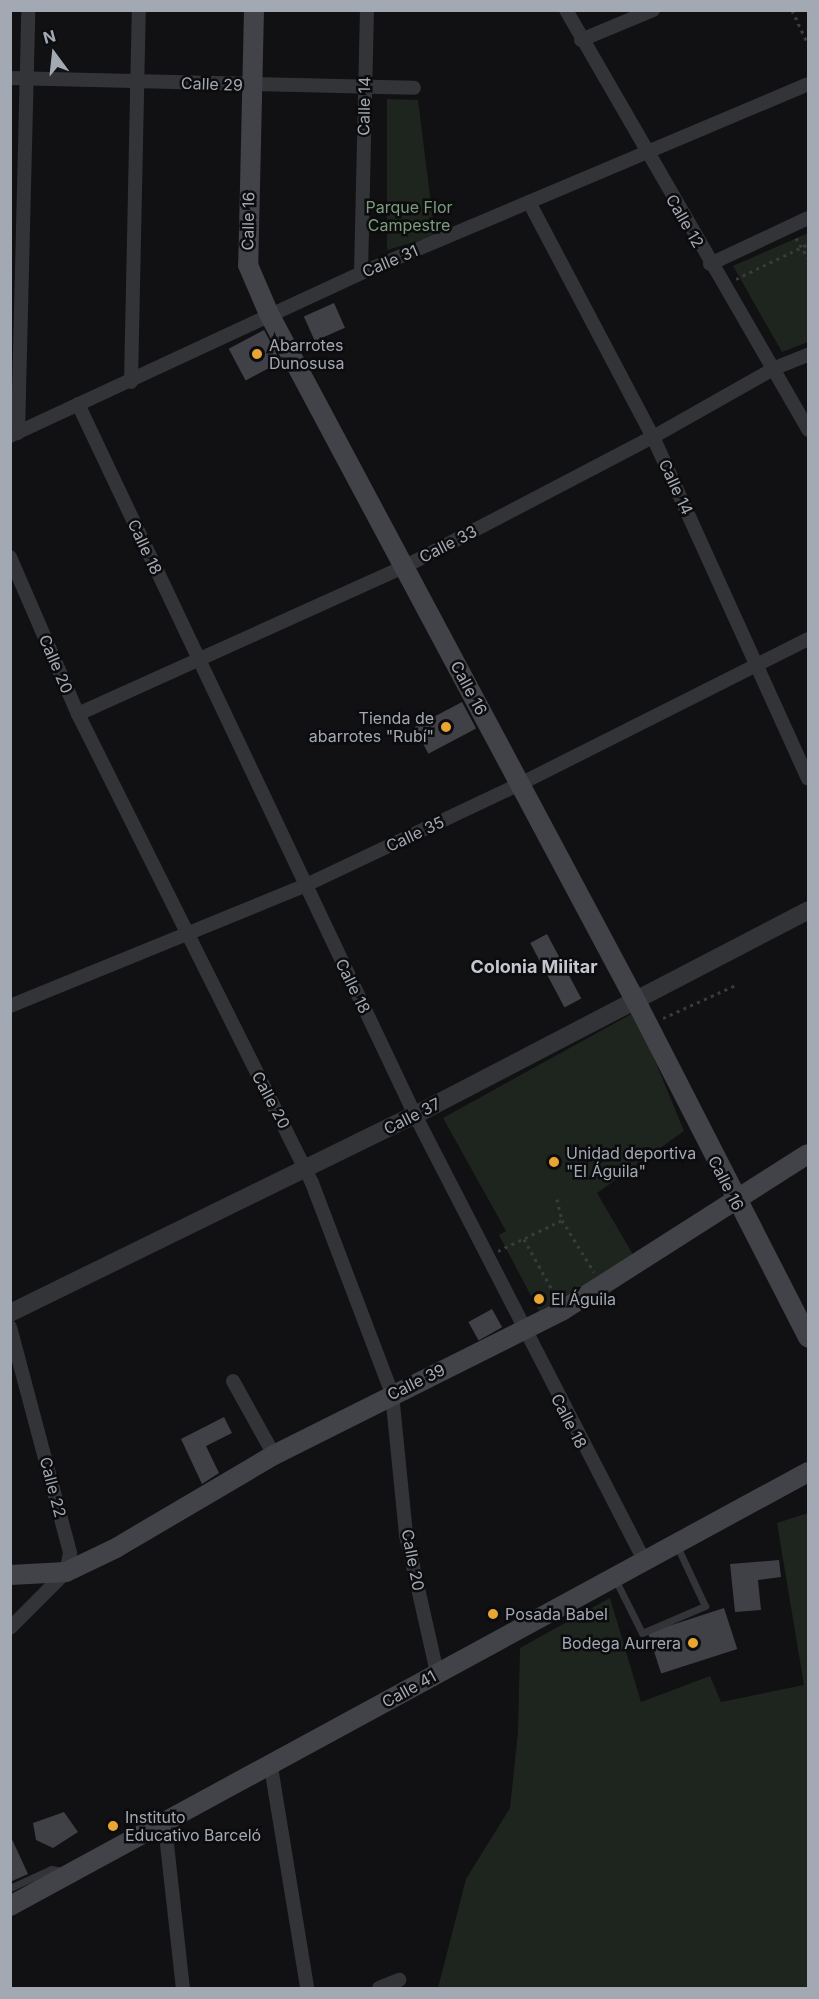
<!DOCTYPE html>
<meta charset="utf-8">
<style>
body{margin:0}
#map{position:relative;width:819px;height:1999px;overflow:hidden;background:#111113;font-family:Inter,sans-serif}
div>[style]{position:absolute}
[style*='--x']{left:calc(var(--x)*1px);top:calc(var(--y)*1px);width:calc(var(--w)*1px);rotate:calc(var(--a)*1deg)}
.green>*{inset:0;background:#1e251e}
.building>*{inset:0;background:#404146;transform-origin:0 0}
.path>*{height:3px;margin-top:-1.5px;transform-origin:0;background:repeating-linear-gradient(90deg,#393b3f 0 3px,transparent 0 7.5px)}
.service>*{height:7px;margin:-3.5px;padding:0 3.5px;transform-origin:3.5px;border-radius:3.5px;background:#333438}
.minor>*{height:14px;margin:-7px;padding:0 7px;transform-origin:7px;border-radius:7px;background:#333438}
.tertiary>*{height:18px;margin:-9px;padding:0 9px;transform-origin:9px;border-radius:9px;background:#333438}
.secondary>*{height:20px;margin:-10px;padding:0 10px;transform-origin:10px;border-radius:10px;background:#414348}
.dots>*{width:16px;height:16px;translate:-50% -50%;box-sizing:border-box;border:3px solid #0c0c0e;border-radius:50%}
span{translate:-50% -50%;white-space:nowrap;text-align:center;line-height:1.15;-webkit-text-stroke:5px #0c0c0e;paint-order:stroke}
.street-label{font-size:16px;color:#a3a9b3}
.park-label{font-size:16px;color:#7b9d7c}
.poi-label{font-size:16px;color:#a3a9b3}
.left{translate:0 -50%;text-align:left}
.right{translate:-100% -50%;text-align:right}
.neighbourhood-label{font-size:18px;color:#c4c7cf;font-weight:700}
.frame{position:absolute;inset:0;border:12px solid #a3a9b3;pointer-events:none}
.north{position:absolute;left:24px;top:24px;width:60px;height:60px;-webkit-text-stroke:4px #0c0c0e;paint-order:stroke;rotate:345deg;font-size:16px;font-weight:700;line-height:24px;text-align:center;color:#a3a9b3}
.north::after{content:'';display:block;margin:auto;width:21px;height:27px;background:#a3a9b3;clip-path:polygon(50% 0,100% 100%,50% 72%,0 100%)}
</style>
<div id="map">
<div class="green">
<div style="clip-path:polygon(387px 99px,418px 100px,435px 236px,387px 250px)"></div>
<div style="clip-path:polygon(808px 233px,808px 342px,782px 352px,733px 266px)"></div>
<div style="clip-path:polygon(635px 1012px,684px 1131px,597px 1193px,635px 1258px,539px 1311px,499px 1235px,506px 1231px,443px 1118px)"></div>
<div style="clip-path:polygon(808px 1513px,808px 1988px,438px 1988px,466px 1879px,510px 1808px,518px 1732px,520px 1648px,610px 1598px,641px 1702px,710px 1676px,721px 1702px,804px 1685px,777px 1523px)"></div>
</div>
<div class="building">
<div style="left:334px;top:303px;width:27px;height:33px;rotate:66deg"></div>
<div style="left:264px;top:330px;width:36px;height:40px;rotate:62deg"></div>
<div style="left:462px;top:702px;width:30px;height:54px;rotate:62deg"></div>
<div style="left:547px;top:934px;width:73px;height:19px;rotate:62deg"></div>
<div style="left:492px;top:1309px;width:21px;height:27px;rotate:61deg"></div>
<div style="clip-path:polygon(224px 1417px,232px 1433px,206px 1446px,219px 1473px,202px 1484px,181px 1439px)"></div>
<div style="clip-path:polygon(779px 1560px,781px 1577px,758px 1580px,761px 1610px,735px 1612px,730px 1564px)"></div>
<div style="left:724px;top:1608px;width:43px;height:80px;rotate:72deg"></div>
<div style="clip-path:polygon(64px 1812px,78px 1832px,53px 1848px,36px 1840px,33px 1823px)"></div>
<div style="clip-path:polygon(10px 1835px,28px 1874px,10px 1882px)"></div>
</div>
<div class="path">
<div style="--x:792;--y:10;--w:38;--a:65"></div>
<div style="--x:796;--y:238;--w:23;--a:59"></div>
<div style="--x:736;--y:279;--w:80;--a:-25.9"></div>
<div style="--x:663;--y:1018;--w:82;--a:-24.4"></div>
<div style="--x:557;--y:1199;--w:22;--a:77"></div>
<div style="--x:562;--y:1220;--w:61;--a:58.4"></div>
<div style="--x:524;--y:1239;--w:64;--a:61"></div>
<div style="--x:498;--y:1251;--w:71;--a:-25.8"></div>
</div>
<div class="service">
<div style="--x:615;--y:1579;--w:60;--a:63.4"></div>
<div style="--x:642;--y:1633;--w:69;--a:-23.2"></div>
<div style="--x:705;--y:1606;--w:66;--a:-115"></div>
<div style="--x:10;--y:1888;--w:45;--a:-24.9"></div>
<div style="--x:51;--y:1869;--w:12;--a:9"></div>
</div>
<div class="minor">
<div style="--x:566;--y:10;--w:485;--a:60"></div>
<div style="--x:581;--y:40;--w:78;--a:-22.6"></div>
<div style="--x:10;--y:78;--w:404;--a:1.4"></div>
<div style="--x:529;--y:202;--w:266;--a:62.2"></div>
<div style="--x:653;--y:437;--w:375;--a:65.6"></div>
<div style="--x:710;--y:264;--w:108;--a:-25.1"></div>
<div style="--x:361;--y:273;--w:263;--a:-88.7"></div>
<div style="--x:131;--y:382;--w:372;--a:-88.8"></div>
<div style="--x:78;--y:404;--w:787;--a:64.64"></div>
<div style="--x:415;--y:1115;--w:500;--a:62.77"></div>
<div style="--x:18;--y:433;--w:423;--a:-88.6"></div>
<div style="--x:10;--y:436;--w:387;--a:-24.9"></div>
<div style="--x:361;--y:273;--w:485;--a:-22.9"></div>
<div style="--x:10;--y:557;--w:171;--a:66.6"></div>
<div style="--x:78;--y:714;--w:524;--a:63.48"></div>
<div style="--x:312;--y:1183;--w:226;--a:69.2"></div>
<div style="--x:392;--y:1394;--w:142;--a:84.3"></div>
<div style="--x:406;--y:1535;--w:141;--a:77.3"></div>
<div style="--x:78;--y:714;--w:358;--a:-24.3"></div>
<div style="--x:404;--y:567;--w:281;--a:-27.6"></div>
<div style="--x:653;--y:437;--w:140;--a:-29.5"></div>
<div style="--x:775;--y:368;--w:35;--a:-22"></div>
<div style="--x:10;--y:1006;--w:318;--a:-22.2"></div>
<div style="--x:304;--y:886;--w:239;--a:-25.3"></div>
<div style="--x:520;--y:784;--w:322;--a:-26.7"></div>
<div style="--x:10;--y:1327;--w:234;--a:75.1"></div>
<div style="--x:70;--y:1553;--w:19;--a:102"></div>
<div style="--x:66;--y:1572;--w:79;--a:135"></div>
<div style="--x:233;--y:1381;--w:85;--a:61"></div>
<div style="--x:271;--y:1767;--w:224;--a:80.7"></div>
<div style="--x:165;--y:1826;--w:163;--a:83.7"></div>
<div style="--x:379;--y:1988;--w:22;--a:-22"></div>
</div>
<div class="tertiary">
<div style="--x:10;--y:1313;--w:451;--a:-26.1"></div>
<div style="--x:415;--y:1115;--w:443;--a:-27.5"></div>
</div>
<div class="secondary">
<div style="--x:254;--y:10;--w:255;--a:91.3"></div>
<div style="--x:248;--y:265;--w:53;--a:66.8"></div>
<div style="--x:269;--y:314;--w:788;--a:61.91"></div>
<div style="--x:640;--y:1009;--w:369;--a:62.9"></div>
<div style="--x:10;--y:1575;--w:56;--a:-3.1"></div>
<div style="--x:66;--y:1572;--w:55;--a:-25.6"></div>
<div style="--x:116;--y:1548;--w:183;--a:-30.5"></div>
<div style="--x:274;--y:1455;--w:323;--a:-26.6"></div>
<div style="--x:563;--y:1310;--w:290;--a:-32.5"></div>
<div style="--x:10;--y:1906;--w:908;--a:-28.54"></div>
</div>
<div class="dots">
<div style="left:257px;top:354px;background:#e9a533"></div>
<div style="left:446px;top:727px;background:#e9a533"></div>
<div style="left:554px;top:1162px;background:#e9a533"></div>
<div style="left:539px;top:1299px;background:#e9a533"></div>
<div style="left:493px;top:1614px;background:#e9a533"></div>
<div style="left:693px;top:1643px;background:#e9a533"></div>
<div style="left:113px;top:1826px;background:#e9a533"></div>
</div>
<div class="street-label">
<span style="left:212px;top:84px;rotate:2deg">Calle 29</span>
<span style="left:364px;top:106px;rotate:-89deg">Calle 14</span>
<span style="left:248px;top:221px;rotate:-89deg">Calle 16</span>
<span style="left:685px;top:221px;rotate:60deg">Calle 12</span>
<span style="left:390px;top:261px;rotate:-23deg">Calle 31</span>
<span style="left:676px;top:487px;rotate:65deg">Calle 14</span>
<span style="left:448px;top:544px;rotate:-27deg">Calle 33</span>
<span style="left:145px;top:547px;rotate:65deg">Calle 18</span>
<span style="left:56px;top:664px;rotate:67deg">Calle 20</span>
<span style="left:469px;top:688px;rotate:62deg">Calle 16</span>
<span style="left:415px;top:834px;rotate:-25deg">Calle 35</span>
<span style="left:353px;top:986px;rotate:64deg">Calle 18</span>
<span style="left:271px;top:1100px;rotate:62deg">Calle 20</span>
<span style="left:412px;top:1116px;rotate:-27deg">Calle 37</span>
<span style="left:726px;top:1183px;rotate:63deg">Calle 16</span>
<span style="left:416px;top:1382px;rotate:-26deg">Calle 39</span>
<span style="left:569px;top:1421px;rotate:63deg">Calle 18</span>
<span style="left:53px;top:1487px;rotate:75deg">Calle 22</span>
<span style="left:413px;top:1560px;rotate:79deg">Calle 20</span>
<span style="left:409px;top:1689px;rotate:-29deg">Calle 41</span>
</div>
<div class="park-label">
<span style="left:409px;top:216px">Parque Flor<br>Campestre</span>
</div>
<div class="poi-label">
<span class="left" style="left:269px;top:354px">Abarrotes<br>Dunosusa</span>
<span class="right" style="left:434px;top:727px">Tienda de<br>abarrotes "Rubí"</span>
<span class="left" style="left:566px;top:1162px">Unidad deportiva<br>"El Águila"</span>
<span class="left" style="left:551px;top:1299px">El Águila</span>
<span class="left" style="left:505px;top:1614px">Posada Babel</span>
<span class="right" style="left:681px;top:1643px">Bodega Aurrera</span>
<span class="left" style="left:125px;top:1826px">Instituto<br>Educativo Barceló</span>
</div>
<div class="neighbourhood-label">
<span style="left:534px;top:967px">Colonia Militar</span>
</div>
<div class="frame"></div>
<div class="north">N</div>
</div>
